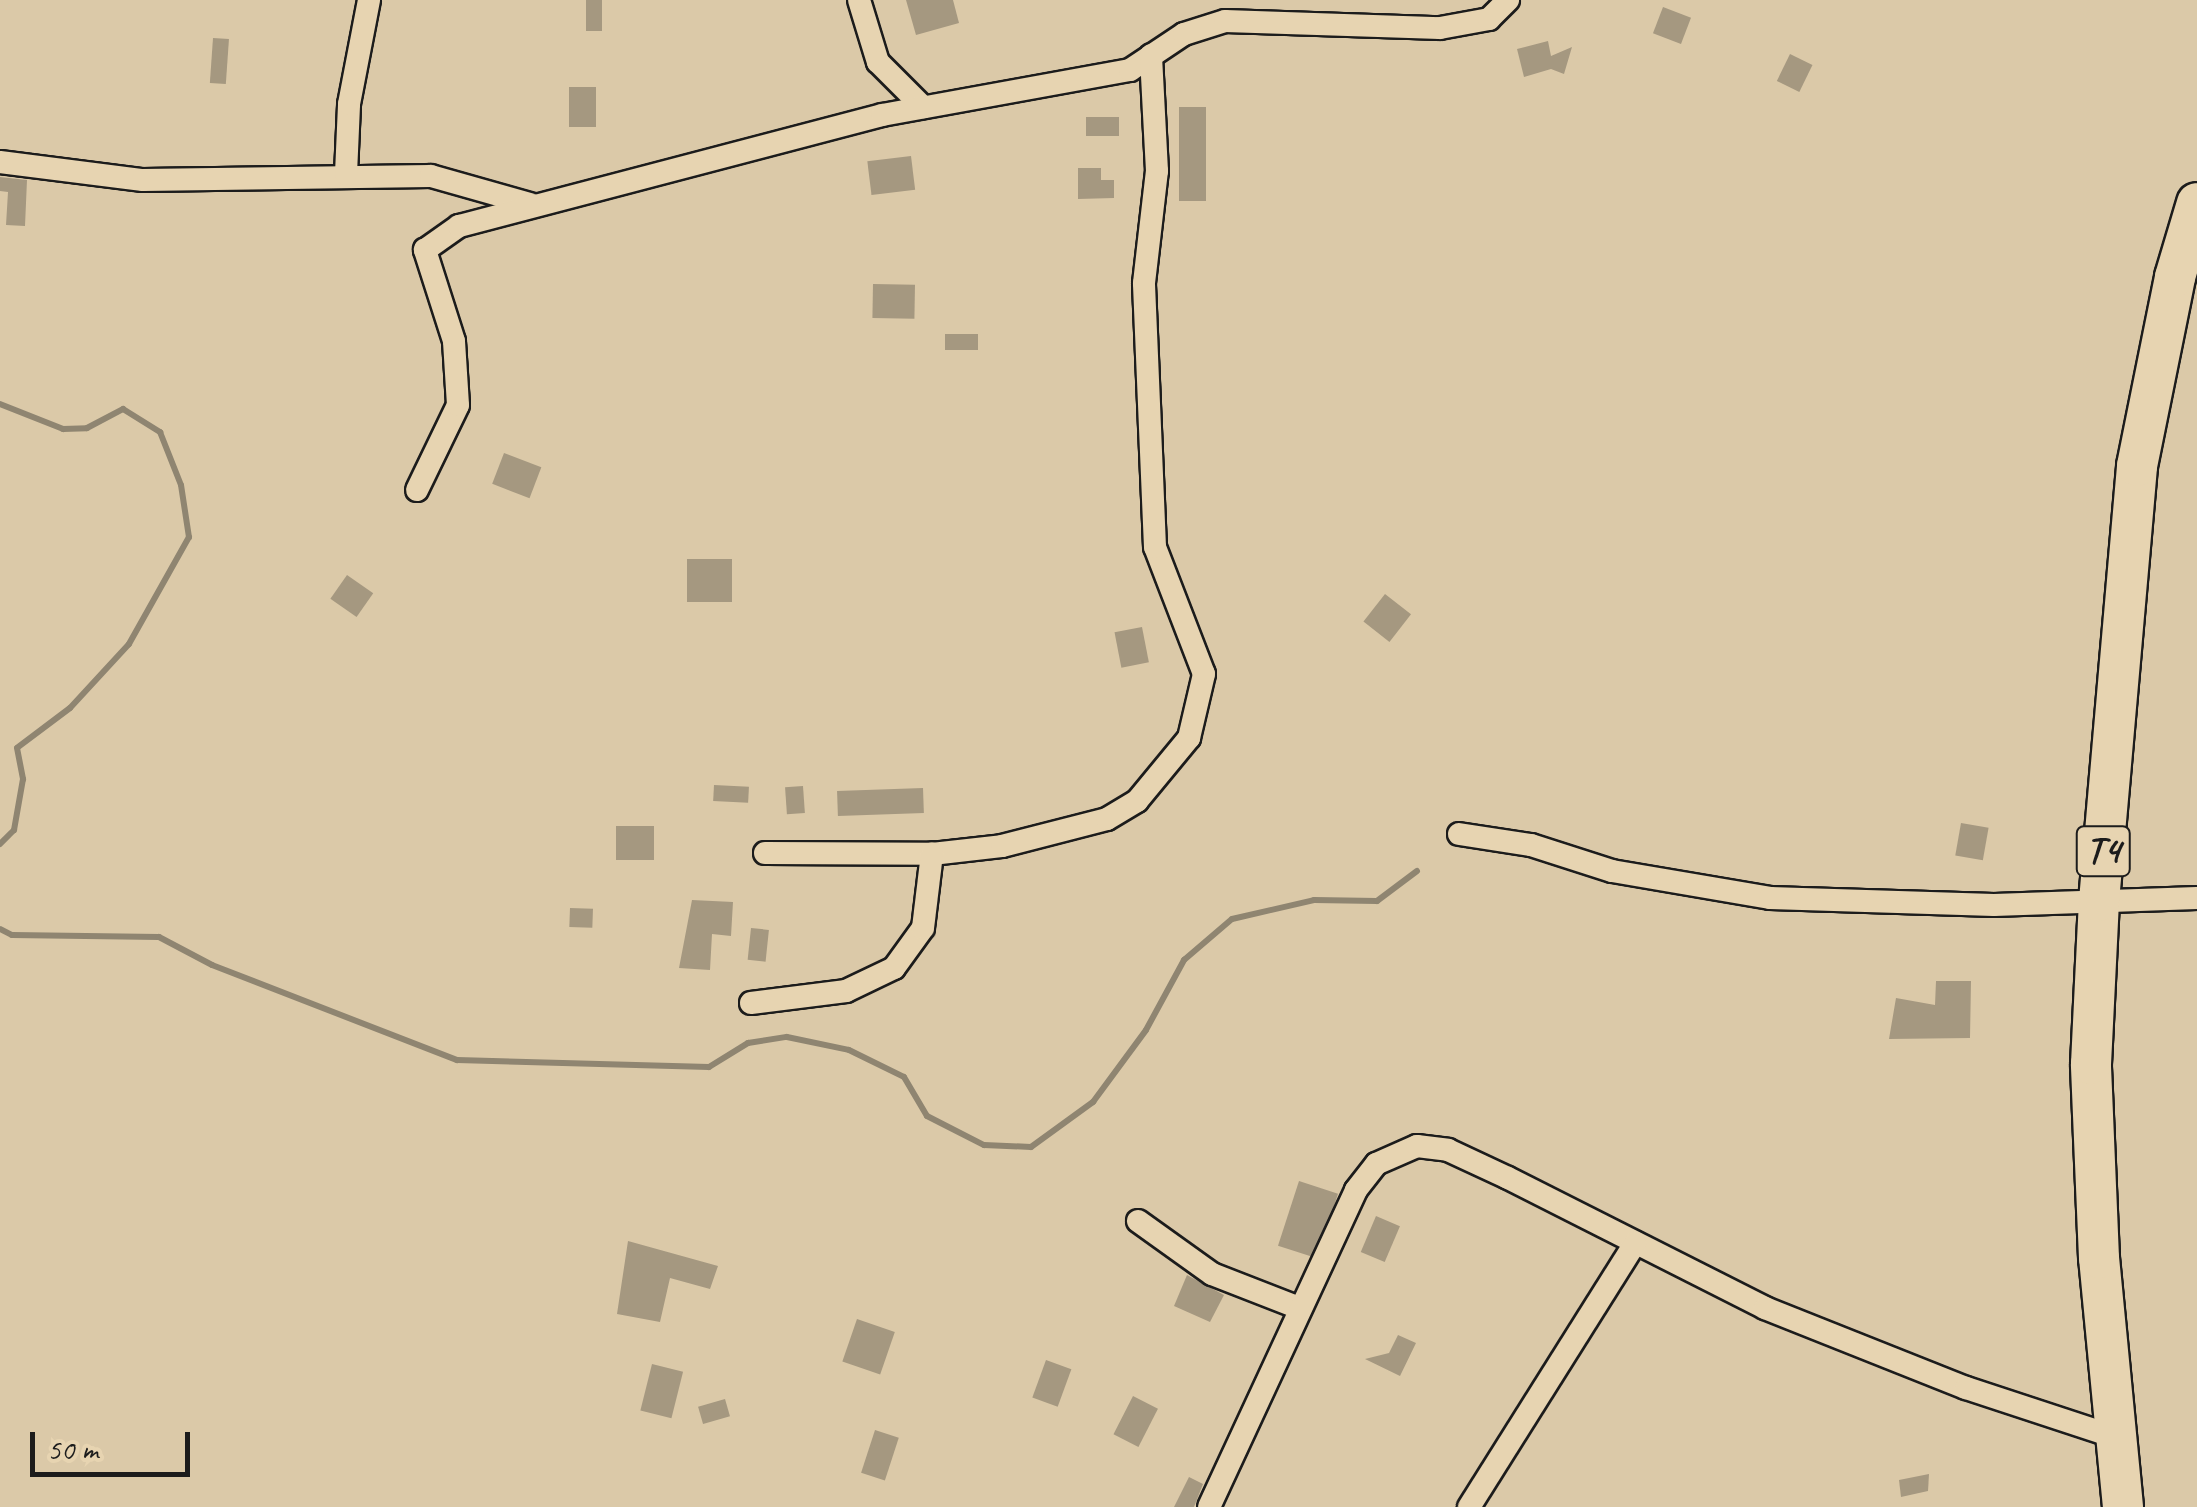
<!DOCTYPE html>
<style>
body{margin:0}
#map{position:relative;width:2197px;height:1507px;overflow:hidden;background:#dbc9a8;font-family:Caveat,sans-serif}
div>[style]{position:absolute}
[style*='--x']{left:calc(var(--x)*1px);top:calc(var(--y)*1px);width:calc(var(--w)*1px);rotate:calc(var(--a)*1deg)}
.stream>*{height:6px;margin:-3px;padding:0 3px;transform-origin:3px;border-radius:3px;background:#8f8571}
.building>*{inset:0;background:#a59880;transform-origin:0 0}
.roads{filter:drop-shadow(2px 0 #1c1c1c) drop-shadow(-2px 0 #1c1c1c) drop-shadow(0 2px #1c1c1c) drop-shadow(0 -2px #1c1c1c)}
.minor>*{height:22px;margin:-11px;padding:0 11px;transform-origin:11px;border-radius:11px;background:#e7d4b1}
.trunk>*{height:40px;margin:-20px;padding:0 20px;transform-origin:20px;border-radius:20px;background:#e7d4b1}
span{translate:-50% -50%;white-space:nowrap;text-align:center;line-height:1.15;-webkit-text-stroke:10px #e7d4b1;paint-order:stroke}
.shield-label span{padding:2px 8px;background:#e7d4b1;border:2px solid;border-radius:8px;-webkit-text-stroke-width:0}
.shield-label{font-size:38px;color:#1c1c1c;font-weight:700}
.scale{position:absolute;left:30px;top:1432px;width:160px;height:45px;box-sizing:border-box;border:5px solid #1c1c1c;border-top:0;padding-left:12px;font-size:30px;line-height:35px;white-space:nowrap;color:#1c1c1c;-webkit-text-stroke:8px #e7d4b1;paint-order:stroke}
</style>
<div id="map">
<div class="stream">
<div style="--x:0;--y:404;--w:68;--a:21.6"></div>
<div style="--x:63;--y:429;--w:24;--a:-2"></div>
<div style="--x:87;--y:428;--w:41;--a:-27.8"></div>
<div style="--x:123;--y:409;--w:44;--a:31.9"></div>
<div style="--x:160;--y:432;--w:57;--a:68.4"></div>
<div style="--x:181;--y:485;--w:53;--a:81.3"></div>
<div style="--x:189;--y:537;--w:123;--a:119.3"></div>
<div style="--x:129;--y:644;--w:87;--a:132.7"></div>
<div style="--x:70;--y:708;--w:66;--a:143"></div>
<div style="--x:17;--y:748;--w:32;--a:79"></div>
<div style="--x:23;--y:779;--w:52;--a:100"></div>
<div style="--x:14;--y:830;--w:20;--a:135"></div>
<div style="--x:0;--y:929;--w:13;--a:27"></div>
<div style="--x:12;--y:935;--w:147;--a:0.8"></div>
<div style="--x:159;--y:937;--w:60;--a:27.8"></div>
<div style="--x:212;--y:965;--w:263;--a:21.2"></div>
<div style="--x:457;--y:1060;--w:252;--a:1.6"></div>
<div style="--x:709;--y:1067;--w:46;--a:-31.6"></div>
<div style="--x:748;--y:1043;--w:39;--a:-9"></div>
<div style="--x:787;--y:1037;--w:63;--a:11.8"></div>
<div style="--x:849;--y:1050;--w:61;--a:26.1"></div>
<div style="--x:904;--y:1077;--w:45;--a:59.5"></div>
<div style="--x:927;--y:1116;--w:64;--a:27"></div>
<div style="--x:984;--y:1145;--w:47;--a:2.4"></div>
<div style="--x:1031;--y:1147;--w:77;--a:-36"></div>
<div style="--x:1093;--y:1102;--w:89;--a:-53.6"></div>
<div style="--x:1146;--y:1030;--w:80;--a:-61.5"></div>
<div style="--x:1184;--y:960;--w:63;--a:-40.5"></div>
<div style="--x:1232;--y:919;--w:84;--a:-13"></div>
<div style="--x:1314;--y:900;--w:63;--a:0.9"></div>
<div style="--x:1377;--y:901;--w:50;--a:-36.9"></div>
</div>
<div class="building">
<div style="left:586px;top:0;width:16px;height:31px"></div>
<div style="clip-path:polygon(906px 0,953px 0,959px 23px,916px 35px)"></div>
<div style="left:1663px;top:7px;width:30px;height:28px;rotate:21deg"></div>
<div style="left:213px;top:38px;width:16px;height:45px;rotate:4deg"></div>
<div style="clip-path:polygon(1548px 41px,1551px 56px,1572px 47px,1564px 74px,1551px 69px,1524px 77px,1517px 49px)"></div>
<div style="left:1790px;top:54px;width:25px;height:30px;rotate:26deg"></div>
<div style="left:596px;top:87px;width:40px;height:27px;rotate:90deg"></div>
<div style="left:1179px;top:107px;width:27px;height:94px"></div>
<div style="left:1119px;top:117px;width:19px;height:33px;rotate:90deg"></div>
<div style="left:911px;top:156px;width:34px;height:44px;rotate:83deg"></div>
<div style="clip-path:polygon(1078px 168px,1101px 168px,1101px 180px,1114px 180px,1114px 198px,1078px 199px)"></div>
<div style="clip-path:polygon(0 177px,27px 180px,25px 226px,6px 225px,8px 192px,0 191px)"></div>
<div style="left:873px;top:284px;width:42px;height:34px;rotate:1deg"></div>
<div style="left:945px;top:334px;width:33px;height:16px"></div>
<div style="left:504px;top:453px;width:40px;height:33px;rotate:21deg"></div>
<div style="left:732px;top:559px;width:43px;height:45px;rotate:90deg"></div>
<div style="left:347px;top:575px;width:32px;height:29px;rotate:35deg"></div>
<div style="left:1385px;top:594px;width:33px;height:35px;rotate:38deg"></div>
<div style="left:1142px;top:627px;width:36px;height:28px;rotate:79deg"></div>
<div style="left:714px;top:785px;width:35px;height:16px;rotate:3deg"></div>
<div style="left:803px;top:786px;width:27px;height:18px;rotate:86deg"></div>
<div style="left:923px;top:788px;width:25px;height:86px;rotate:88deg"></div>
<div style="left:1961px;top:823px;width:28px;height:33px;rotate:10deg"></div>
<div style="left:616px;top:826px;width:38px;height:34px"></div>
<div style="clip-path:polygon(692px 900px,733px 902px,731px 936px,712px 934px,710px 970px,679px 968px)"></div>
<div style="left:570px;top:908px;width:23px;height:19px;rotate:2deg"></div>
<div style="left:751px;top:928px;width:18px;height:32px;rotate:6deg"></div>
<div style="clip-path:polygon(1936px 981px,1971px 981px,1970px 1038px,1889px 1039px,1896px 998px,1935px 1005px)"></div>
<div style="left:1299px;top:1181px;width:41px;height:68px;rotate:18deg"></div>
<div style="left:1376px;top:1216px;width:26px;height:39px;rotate:23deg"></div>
<div style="clip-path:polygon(628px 1241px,718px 1266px,710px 1289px,670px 1278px,660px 1322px,617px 1314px)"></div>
<div style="clip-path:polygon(1187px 1275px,1224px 1295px,1210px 1322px,1174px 1306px)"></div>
<div style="left:857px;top:1319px;width:40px;height:45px;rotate:19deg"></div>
<div style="clip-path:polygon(1398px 1335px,1416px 1343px,1400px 1376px,1365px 1359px,1389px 1353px)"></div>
<div style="left:1046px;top:1360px;width:27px;height:40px;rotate:20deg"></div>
<div style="left:652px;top:1364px;width:32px;height:48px;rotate:14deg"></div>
<div style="left:1133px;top:1396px;width:28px;height:43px;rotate:27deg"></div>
<div style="left:725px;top:1399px;width:18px;height:28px;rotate:74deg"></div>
<div style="left:875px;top:1430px;width:25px;height:45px;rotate:18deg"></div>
<div style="clip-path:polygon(1929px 1474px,1928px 1491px,1901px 1497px,1899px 1480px)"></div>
<div style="clip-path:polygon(1189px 1477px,1203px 1484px,1194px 1507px,1174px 1507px)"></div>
</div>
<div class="roads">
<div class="minor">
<div style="--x:859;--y:0;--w:65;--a:73"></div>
<div style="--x:878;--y:62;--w:64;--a:45"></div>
<div style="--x:0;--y:162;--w:144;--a:7.2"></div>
<div style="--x:143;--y:180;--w:288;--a:-0.8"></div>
<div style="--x:431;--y:176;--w:103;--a:15.8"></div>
<div style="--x:346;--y:174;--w:70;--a:-87.5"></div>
<div style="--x:349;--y:104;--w:106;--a:-79.1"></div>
<div style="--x:417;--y:490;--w:94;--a:-64.2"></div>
<div style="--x:458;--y:405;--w:64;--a:-93.6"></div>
<div style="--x:454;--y:341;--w:96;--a:-107.7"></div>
<div style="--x:425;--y:250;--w:42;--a:-35.2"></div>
<div style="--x:459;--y:226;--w:437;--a:-14.7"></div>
<div style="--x:882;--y:115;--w:252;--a:-10.3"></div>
<div style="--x:1130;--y:70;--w:65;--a:-33.7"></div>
<div style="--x:1184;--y:34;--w:43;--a:-17.6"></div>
<div style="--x:1225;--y:21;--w:215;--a:1.9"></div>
<div style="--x:1440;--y:28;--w:50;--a:-10.4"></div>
<div style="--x:1489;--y:19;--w:27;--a:-45"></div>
<div style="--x:1459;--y:834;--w:73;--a:8.7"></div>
<div style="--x:1531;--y:845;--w:85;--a:17.8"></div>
<div style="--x:1612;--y:871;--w:160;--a:9.7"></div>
<div style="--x:1770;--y:898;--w:224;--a:1.8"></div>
<div style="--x:1994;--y:905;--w:203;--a:-2"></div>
<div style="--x:765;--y:853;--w:167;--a:0.3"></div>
<div style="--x:932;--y:854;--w:70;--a:-6.5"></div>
<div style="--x:1002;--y:846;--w:108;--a:-14.4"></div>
<div style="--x:1107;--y:819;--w:35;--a:-31"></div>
<div style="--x:1137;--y:801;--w:82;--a:-50.5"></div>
<div style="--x:1189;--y:738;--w:66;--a:-76.8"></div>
<div style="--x:1204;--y:674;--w:136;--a:-111.1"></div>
<div style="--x:1155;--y:547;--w:264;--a:-92.4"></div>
<div style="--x:1144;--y:283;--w:113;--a:-83.4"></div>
<div style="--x:1157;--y:171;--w:116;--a:-93"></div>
<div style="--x:751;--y:1003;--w:96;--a:-7.2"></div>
<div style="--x:846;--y:991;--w:53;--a:-25.6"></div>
<div style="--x:894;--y:968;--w:49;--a:-54.1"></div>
<div style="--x:923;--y:928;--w:75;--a:-83.1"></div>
<div style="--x:1138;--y:1221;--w:91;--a:35.6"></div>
<div style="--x:1212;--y:1274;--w:93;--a:21.3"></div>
<div style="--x:1209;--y:1507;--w:349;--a:-65.1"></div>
<div style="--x:1356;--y:1190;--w:33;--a:-52"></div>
<div style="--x:1376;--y:1164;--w:45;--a:-23.7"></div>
<div style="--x:1417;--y:1146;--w:31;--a:7"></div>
<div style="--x:1448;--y:1150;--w:66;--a:25"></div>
<div style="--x:1508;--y:1178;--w:288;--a:26.8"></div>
<div style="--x:1765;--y:1308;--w:216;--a:21.7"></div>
<div style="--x:1966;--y:1388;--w:154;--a:18.2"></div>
<div style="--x:1469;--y:1507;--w:312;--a:-57.8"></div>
</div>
<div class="trunk">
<div style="--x:2123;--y:1507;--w:250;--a:-95.5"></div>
<div style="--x:2099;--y:1258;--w:194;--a:-92.4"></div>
<div style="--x:2091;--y:1064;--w:163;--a:-87.2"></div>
<div style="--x:2099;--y:901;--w:437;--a:-85"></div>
<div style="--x:2137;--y:466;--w:193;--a:-78.6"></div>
<div style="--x:2175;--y:277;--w:77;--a:-73.4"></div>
</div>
</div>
<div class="shield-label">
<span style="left:2103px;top:851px">T4</span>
</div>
<div class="scale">50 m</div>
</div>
